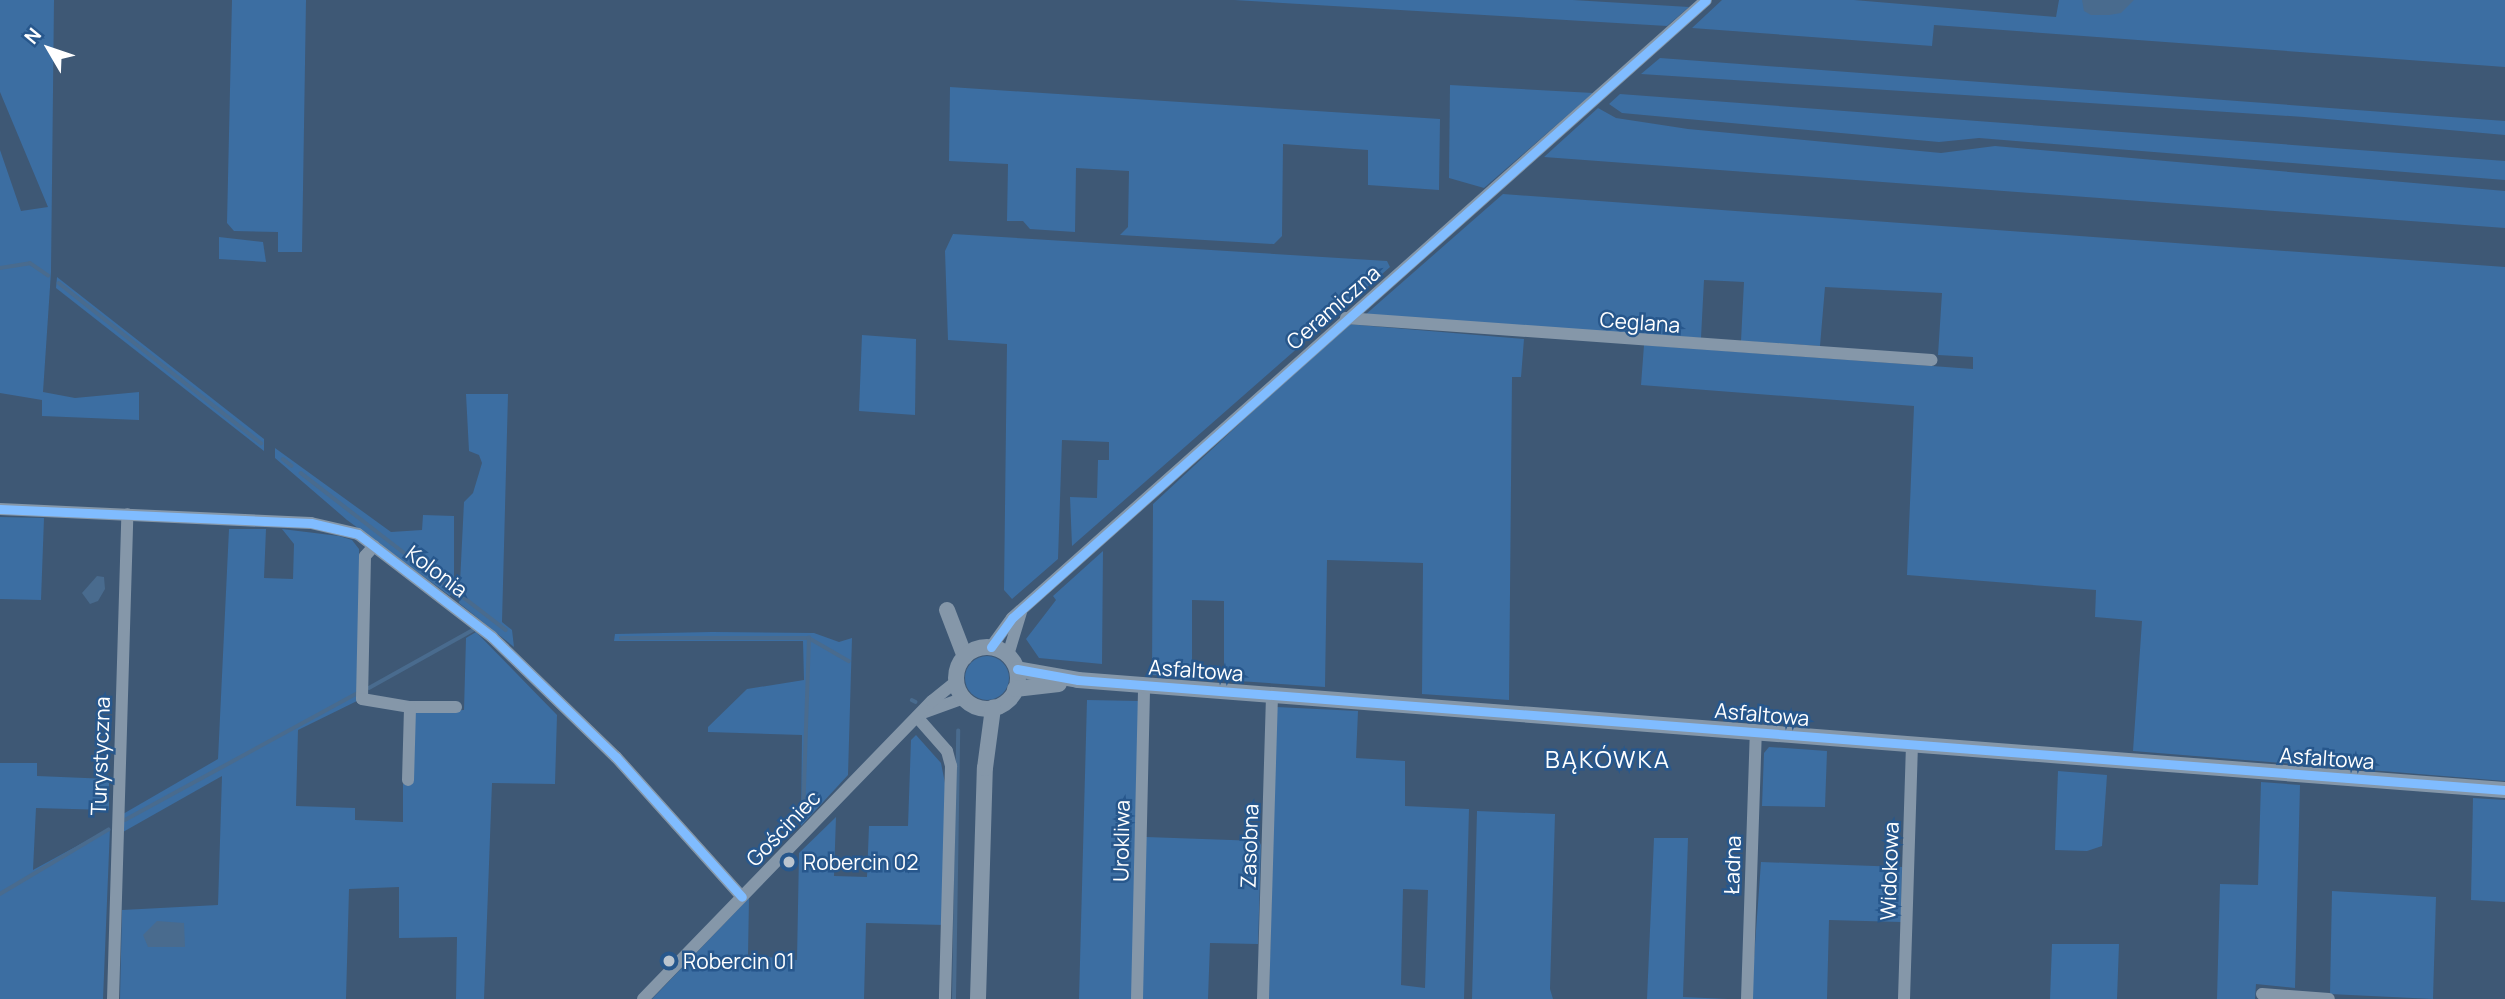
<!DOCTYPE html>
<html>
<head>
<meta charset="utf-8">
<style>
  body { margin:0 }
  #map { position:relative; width:2505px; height:999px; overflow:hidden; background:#3e5875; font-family:Manrope,sans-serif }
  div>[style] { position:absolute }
  .green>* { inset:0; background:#3c6ea2 }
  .round { border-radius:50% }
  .water>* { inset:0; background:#496b8e }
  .stream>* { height:3.5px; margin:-1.75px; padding:0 1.75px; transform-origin:1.75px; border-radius:1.75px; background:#496b8e }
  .minor>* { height:12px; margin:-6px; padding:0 6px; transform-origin:6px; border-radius:6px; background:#8597a9 }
  .tertiary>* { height:16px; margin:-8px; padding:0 8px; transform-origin:8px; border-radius:8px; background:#8597a9 }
  .tertiary>.ring { margin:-8px; padding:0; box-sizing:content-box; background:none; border:16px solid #8597a9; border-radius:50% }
  .cycleway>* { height:9px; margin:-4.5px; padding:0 4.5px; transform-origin:4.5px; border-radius:4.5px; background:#80bcff }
  .dots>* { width:19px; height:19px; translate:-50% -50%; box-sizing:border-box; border:4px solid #27578c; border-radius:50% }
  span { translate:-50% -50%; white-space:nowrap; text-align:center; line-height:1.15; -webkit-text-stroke:5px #27578c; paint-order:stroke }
  .street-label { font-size:21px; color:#fff }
  .poi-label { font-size:21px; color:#fff }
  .left { translate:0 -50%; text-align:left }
  .quarter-label { font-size:24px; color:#fff; letter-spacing:2px }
  .north { position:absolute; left:14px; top:14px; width:70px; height:70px; -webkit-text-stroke:5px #27578c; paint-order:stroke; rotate:309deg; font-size:19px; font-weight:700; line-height:28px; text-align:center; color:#fff }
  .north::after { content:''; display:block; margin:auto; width:24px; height:32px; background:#fff; clip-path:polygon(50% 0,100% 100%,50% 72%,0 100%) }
</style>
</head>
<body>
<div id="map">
  <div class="green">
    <i style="clip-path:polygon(0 0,54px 0,51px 272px,43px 392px,75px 398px,139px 392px,139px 420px,42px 416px,42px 400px,0 393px,0 150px,21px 211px,48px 207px,0 92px)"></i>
    <i style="clip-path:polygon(232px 0,306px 0,302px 252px,278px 252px,278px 232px,234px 231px,227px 223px)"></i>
    <i style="clip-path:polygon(1234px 0,1573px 0,1689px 7px,1667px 26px)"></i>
    <i style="clip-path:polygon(1722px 0,1854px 0,2056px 17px,2059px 0,2505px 0,2505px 67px,1934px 25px,1932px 46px,1692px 28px)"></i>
    <i style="clip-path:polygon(1660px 58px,2505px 121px,2505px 135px,2304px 117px,1641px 74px)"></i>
    <i style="clip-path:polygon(1450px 85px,1593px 93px,1484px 188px,1449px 178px)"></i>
    <i style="clip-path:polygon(950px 87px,1440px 119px,1439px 190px,1368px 185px,1368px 150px,1283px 144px,1282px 236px,1274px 244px,1120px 235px,1128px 227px,1129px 171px,1076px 168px,1075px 232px,1030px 229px,1023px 221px,1007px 221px,1008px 164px,949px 161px)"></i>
    <i style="clip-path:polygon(1620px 94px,2505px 161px,2505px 180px,1979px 138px,1939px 142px,1622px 113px,1609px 104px)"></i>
    <i style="clip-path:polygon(1598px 108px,1616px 118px,1688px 129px,1941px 153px,1995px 146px,2505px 191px,2505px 228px,1544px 157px)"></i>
    <i style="clip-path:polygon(1503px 194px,2505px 267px,2505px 781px,2133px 751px,2142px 621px,2095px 617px,2096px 590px,1907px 575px,1914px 406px,1641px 385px,1644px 345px,1973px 369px,1973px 357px,1938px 355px,1942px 293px,1825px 287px,1820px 346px,1741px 341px,1744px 282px,1704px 280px,1701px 338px,1365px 315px)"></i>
    <i style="clip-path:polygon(953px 234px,1387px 261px,1390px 267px,1072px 546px,1070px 497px,1097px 498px,1098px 460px,1109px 460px,1109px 442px,1062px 440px,1058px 559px,1012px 599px,1004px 590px,1007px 344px,948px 340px,945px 251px)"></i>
    <i style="clip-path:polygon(219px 237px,263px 242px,266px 262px,219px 259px)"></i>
    <i style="clip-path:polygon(57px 277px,264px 439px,264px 451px,56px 288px)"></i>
    <i style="clip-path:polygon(1347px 324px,1524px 339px,1521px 377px,1512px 377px,1509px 700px,1422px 694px,1423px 563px,1327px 560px,1325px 687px,1224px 680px,1224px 601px,1192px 600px,1192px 678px,1152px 675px,1153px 504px)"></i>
    <i style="clip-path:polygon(862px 335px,916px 339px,915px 415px,859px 411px)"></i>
    <i style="clip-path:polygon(466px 394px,508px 394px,502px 622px,512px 630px,514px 647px,459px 603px,464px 502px,473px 493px,482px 463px,479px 455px,469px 451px)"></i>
    <i style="clip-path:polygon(275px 448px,391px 532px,422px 530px,423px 515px,454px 516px,454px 583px,450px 596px,347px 520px,275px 458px)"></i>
    <i style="clip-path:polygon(0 517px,44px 518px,41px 600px,0 599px)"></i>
    <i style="clip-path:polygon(229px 529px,266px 529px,264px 578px,293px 579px,294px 544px,282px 529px,339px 536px,352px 540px,359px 549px,359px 700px,298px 730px,296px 806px,355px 808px,355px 820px,403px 822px,403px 784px,411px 784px,414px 712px,464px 710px,466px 638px,476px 632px,557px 715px,555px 784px,492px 783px,484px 999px,456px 999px,457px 937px,399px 938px,399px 887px,349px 889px,346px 999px,120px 999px,122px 910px,218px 905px,222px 776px,123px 832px,123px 814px,218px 759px)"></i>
    <i style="clip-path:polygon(1103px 551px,1102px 664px,1039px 658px,1026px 639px,1056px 600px,1053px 596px)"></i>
    <i style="clip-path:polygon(712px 632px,814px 633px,839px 642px,852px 638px,848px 775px,801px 826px,802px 735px,708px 732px,708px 727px,747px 689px,804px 680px,803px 641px,614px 641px,615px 634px)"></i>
    <i class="round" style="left:965px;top:656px;width:44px;height:44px"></i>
    <i style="clip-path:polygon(1087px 700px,1140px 701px,1133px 999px,1079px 999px)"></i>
    <i style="clip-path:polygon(evenodd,1276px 707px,1358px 711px,1356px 758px,1405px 761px,1405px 806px,1469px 809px,1464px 999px,1269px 999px,1276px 707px,1403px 889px,1428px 890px,1425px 988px,1401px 985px,1403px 889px)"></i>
    <i style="clip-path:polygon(916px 735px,941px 763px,945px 783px,944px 925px,866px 923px,864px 999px,652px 999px,749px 898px,748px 955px,797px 960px,799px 853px,836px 817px,834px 876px,867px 877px,869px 826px,908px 826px,911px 740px)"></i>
    <i style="clip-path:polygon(1769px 747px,1827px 751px,1825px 807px,1762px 806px,1764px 753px)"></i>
    <i style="clip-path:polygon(0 763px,37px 763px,37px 776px,109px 779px,109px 810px,36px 808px,33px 870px,110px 828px,103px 999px,0 999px)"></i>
    <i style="clip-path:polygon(2058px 771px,2107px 775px,2102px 846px,2087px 851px,2055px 850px)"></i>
    <i style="clip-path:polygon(2261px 782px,2300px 785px,2295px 988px,2256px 984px,2255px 999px,2217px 999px,2220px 884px,2258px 885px)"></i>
    <i style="clip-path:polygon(2473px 798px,2505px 800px,2505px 902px,2471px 900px)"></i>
    <i style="clip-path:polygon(1477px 811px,1555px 814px,1550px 989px,1553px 999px,1472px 999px)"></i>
    <i style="clip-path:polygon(1146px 837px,1259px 841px,1261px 845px,1258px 944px,1210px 943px,1208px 999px,1142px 999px)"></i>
    <i style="clip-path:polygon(1654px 838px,1688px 838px,1683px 997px,1728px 999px,1647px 999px)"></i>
    <i style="clip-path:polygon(1761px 862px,1902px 867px,1901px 922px,1829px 920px,1827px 999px,1751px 999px)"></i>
    <i style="clip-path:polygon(2332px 891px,2436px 897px,2433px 999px,2330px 994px)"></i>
    <i style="clip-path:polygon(2052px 944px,2119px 944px,2117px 999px,2050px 999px)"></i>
  </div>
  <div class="water">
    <i style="clip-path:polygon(2082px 0,2134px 0,2121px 13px,2109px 15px,2091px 15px,2084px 11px)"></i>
    <i style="clip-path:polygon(97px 576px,104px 577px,105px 589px,98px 601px,90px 604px,82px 593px)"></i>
    <i style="clip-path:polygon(157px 921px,184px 923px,185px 947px,148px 947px,143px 935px)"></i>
  </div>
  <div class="stream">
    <i style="left:0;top:268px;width:30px;rotate:-9deg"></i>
    <i style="left:30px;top:263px;width:22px;rotate:34deg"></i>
    <i style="left:59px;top:283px;width:258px;rotate:38.4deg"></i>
    <i style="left:283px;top:459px;width:11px;rotate:38deg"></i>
    <i style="left:301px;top:473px;width:188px;rotate:37.7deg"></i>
    <i style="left:463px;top:597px;width:54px;rotate:37.5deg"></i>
    <i style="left:621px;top:638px;width:188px"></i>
    <i style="left:809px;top:638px;width:46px;rotate:29.9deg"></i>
    <i style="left:369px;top:688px;width:119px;rotate:-29.1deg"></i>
    <i style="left:912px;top:700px;width:4px;rotate:27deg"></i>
    <i style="left:803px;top:818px;width:180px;rotate:-88.1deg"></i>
    <i style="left:125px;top:820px;width:263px;rotate:-28.6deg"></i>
    <i style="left:0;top:894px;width:126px;rotate:-30.7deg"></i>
    <i style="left:954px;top:999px;width:268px;rotate:-89.1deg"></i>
  </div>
  <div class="minor">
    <i style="left:1346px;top:318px;width:587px;rotate:4.11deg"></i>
    <i style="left:0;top:509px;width:311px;rotate:2.6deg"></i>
    <i style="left:311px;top:523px;width:48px;rotate:13.2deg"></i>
    <i style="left:358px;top:534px;width:169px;rotate:37.5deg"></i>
    <i style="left:492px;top:637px;width:173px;rotate:44.1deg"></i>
    <i style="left:616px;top:757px;width:188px;rotate:48deg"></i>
    <i style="left:374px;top:546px;width:13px;rotate:132deg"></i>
    <i style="left:365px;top:556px;width:143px;rotate:91.2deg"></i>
    <i style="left:362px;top:699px;width:49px;rotate:9.5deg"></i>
    <i style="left:410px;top:707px;width:46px"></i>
    <i style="left:991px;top:647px;width:36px;rotate:-54deg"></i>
    <i style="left:1012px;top:618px;width:929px;rotate:-41.68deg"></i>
    <i style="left:1008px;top:655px;width:45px;rotate:-73.2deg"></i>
    <i style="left:925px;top:712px;width:41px;rotate:-19.7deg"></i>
    <i style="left:917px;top:717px;width:45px;rotate:48.6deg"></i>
    <i style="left:947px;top:751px;width:16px;rotate:75deg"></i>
    <i style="left:951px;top:766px;width:233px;rotate:91.5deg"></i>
    <i style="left:408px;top:780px;width:73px;rotate:-88.4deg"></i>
    <i style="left:2262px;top:994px;width:67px;rotate:4.3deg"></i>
    <i style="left:113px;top:999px;width:485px;rotate:-88.3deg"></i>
    <i style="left:643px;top:999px;width:415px;rotate:-45.9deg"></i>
    <i style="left:932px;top:701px;width:32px;rotate:-39deg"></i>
    <i style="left:1137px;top:999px;width:315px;rotate:-88.7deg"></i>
    <i style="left:1263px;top:999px;width:306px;rotate:-88.3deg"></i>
    <i style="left:1747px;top:999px;width:267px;rotate:-88.1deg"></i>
    <i style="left:1904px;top:999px;width:255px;rotate:-88.2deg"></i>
  </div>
  <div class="tertiary">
    <i style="left:947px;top:610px;width:50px;rotate:69deg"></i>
    <i class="ring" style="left:956px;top:647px;width:46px;height:46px"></i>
    <i style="left:1017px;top:669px;width:62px;rotate:10.2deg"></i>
    <i style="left:1078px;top:680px;width:1431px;rotate:4.41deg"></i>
    <i style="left:1015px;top:689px;width:44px;rotate:-6.5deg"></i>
    <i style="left:978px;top:999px;width:231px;rotate:-88.3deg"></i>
    <i style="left:985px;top:768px;width:61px;rotate:-82.4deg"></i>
  </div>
  <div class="cycleway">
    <i style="left:0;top:509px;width:311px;rotate:2.6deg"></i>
    <i style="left:311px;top:523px;width:48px;rotate:13.2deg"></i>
    <i style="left:358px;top:534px;width:169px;rotate:37.5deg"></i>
    <i style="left:492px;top:637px;width:173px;rotate:44.1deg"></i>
    <i style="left:616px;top:757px;width:188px;rotate:48deg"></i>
    <i style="left:991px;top:647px;width:36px;rotate:-54deg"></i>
    <i style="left:1012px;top:618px;width:929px;rotate:-41.68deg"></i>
    <i style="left:1017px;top:669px;width:62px;rotate:10.2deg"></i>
    <i style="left:1078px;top:680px;width:1431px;rotate:4.41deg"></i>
  </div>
  <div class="dots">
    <i style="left:789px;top:862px;background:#bbc5cf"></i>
    <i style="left:669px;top:961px;background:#bbc5cf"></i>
  </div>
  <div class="street-label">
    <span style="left:1333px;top:307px;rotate:-41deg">Ceramiczna</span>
    <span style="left:1640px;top:322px;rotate:4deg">Ceglana</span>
    <span style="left:437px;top:571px;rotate:37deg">Kolonia</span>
    <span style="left:1196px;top:670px;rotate:4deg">Asfaltowa</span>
    <span style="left:1762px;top:714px;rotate:5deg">Asfaltowa</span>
    <span style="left:100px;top:756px;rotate:-88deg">Turystyczna</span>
    <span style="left:2327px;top:758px;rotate:4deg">Asfaltowa</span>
    <span style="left:783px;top:828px;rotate:-46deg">Gościniec</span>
    <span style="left:1121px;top:841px;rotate:-89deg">Urokliwa</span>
    <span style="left:1249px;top:846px;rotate:-88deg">Zasobna</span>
    <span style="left:1732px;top:865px;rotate:-88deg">Ładna</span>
    <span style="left:1889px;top:871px;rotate:-88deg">Widokowa</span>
  </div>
  <div class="poi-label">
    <span class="left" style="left:803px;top:862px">Robercin 02</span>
    <span class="left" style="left:683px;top:961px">Robercin 01</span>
  </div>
  <div class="quarter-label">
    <span style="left:1608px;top:759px">BĄKÓWKA</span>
  </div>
  <div class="north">N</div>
</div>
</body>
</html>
